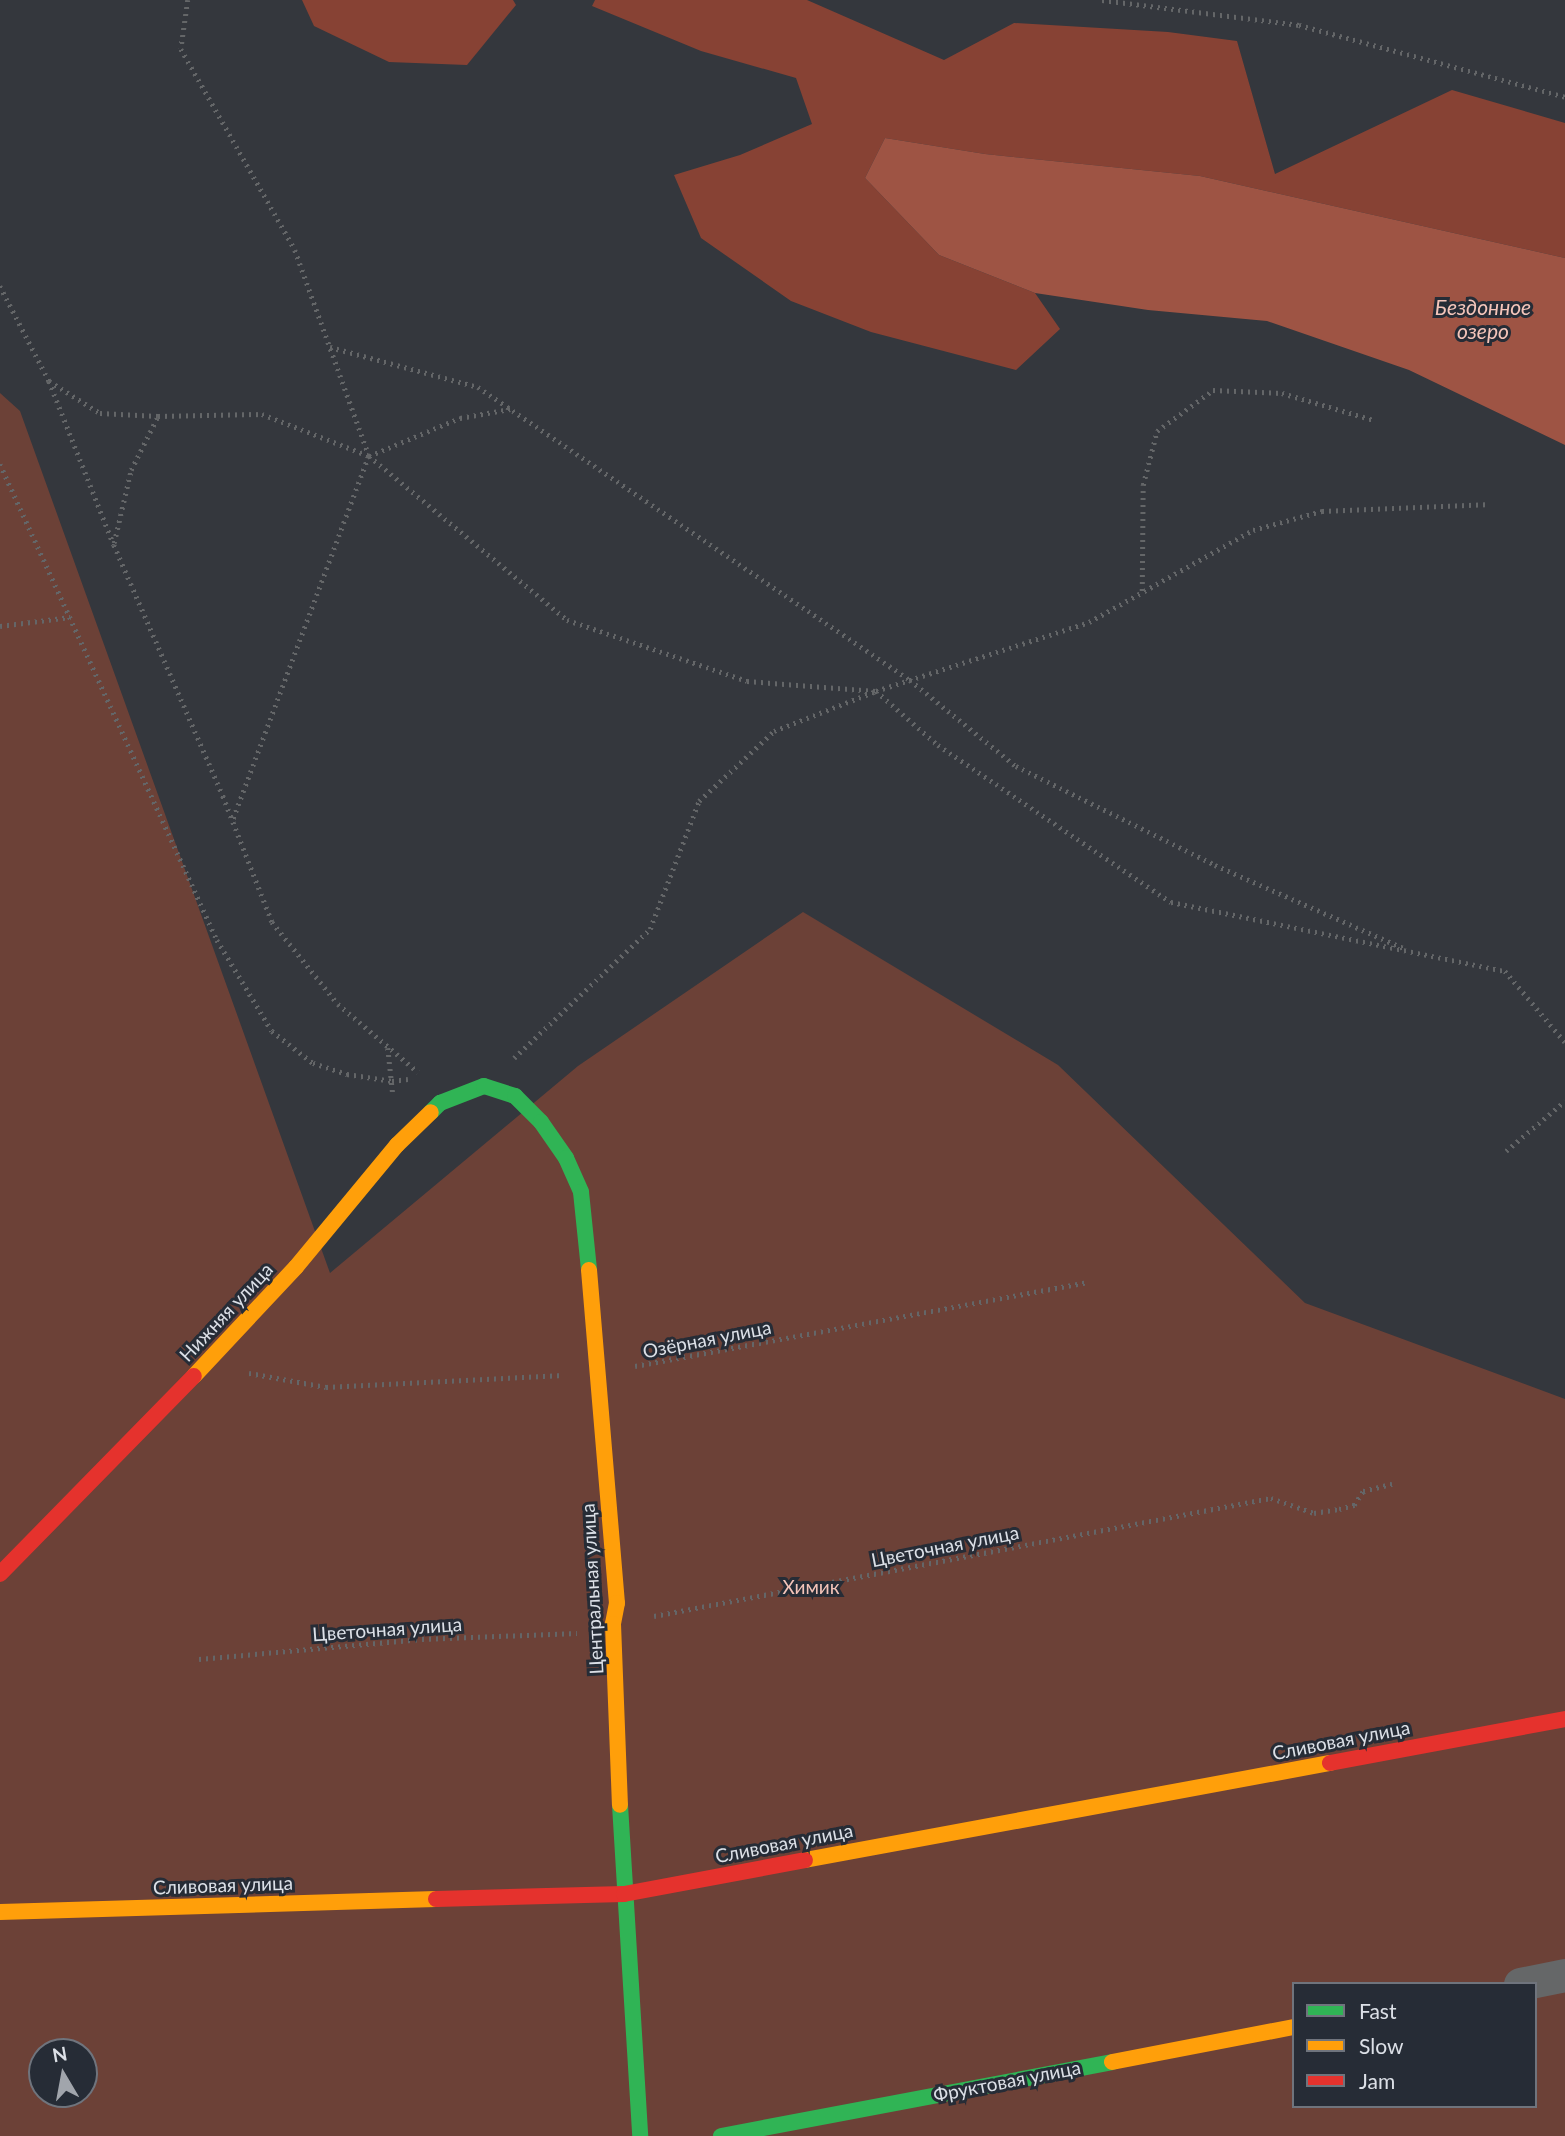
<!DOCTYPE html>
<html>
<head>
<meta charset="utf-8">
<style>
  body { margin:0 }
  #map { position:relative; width:1565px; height:2136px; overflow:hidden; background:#34373d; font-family:Lato,sans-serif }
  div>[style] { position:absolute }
  .green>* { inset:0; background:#6c4137 }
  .forest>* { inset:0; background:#874234 }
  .water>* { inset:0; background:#9e5444 }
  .path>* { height:4.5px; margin-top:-2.25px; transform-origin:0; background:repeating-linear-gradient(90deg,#646668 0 2px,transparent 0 7px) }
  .street>* { height:33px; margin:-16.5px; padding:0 16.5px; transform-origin:16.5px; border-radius:16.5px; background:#656768 }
  .fast>* { height:16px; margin:-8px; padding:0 8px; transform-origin:8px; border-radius:8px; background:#30b455 }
  .slow>* { height:16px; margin:-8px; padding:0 8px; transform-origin:8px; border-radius:8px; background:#ff9f0a }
  .jam>* { height:16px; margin:-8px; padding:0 8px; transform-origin:8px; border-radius:8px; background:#e5322d }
  span { translate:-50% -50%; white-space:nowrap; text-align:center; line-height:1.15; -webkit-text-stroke:6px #262c36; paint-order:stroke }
  .street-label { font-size:19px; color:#dce0e7 }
  .park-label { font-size:19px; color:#f4c4b9 }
  .water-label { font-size:21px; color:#f4c5ba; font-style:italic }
  .legend { position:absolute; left:1292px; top:1982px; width:245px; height:126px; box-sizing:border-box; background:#262c36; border:2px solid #6f747d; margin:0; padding:9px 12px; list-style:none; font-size:21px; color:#dce0e7 }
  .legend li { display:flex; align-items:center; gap:14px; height:35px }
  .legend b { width:35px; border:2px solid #6f747d }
  .north { position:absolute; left:28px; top:2038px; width:70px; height:70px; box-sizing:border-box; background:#262c36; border:2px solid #6f747d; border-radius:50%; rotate:350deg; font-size:19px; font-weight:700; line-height:28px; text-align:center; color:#dce0e7 }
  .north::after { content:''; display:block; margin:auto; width:24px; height:32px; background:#a1a5ac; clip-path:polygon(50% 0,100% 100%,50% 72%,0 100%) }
</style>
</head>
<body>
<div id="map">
  <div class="green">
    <i style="clip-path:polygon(evenodd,0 393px,20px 411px,330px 1273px,578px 1066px,803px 912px,1058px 1065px,1305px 1303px,1565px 1399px,1565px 2136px,0 2136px,0 393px,1294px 1984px,1535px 1984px,1535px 2106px,1294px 2106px,1294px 1984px,0 393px,42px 2052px,84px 2052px,84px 2094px,42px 2094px,42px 2052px)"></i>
  </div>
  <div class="forest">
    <i style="clip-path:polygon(302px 0,513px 0,516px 5px,467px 65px,389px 62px,314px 26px)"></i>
    <i style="clip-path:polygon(595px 0,807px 0,944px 60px,1014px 23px,1168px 32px,1237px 41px,1275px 174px,1452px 90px,1565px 123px,1565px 258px,1200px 176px,985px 154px,885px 138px,865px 178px,939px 255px,1035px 293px,1060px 329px,1016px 370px,871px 332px,791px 301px,701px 238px,674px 175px,740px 155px,812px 124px,796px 78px,701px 51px,592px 6px)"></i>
  </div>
  <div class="water">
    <i style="clip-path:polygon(885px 138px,985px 154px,1200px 176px,1565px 258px,1565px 445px,1409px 370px,1267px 321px,1148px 310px,1035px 293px,939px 255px,865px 178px)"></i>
  </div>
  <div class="path">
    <i style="left:188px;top:0;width:49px;rotate:98.1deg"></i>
    <i style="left:181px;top:49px;width:231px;rotate:60.4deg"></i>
    <i style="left:295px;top:250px;width:219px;rotate:70.2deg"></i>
    <i style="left:369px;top:456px;width:389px;rotate:110.5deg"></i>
    <i style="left:1102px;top:0;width:199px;rotate:7.2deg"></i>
    <i style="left:1299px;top:25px;width:276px;rotate:15.1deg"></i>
    <i style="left:0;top:286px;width:107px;rotate:62.7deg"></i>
    <i style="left:49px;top:381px;width:176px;rotate:68.4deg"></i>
    <i style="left:114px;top:545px;width:274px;rotate:66.5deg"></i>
    <i style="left:223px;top:796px;width:135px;rotate:68.7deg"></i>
    <i style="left:272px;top:922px;width:105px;rotate:51.2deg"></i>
    <i style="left:338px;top:1004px;width:105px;rotate:40.4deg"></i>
    <i style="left:330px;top:347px;width:153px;rotate:15.1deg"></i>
    <i style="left:478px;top:387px;width:522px;rotate:34.15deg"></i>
    <i style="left:910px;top:680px;width:136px;rotate:39.1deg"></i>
    <i style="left:1016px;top:766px;width:222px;rotate:26.4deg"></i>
    <i style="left:1215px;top:865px;width:206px;rotate:23.8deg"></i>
    <i style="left:49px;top:381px;width:60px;rotate:32.1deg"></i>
    <i style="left:100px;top:413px;width:58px;rotate:3deg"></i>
    <i style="left:158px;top:416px;width:104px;rotate:-1.1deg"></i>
    <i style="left:262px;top:414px;width:115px;rotate:21.4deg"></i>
    <i style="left:369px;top:456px;width:257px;rotate:39.6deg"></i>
    <i style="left:567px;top:620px;width:190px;rotate:18.7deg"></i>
    <i style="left:747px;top:681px;width:129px;rotate:4.4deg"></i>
    <i style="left:876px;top:691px;width:82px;rotate:41.1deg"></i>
    <i style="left:938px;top:745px;width:281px;rotate:34deg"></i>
    <i style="left:1171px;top:902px;width:341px;rotate:11.7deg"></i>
    <i style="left:1505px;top:971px;width:93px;rotate:49.8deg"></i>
    <i style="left:369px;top:456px;width:99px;rotate:-22.7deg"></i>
    <i style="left:460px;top:418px;width:51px;rotate:-10.2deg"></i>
    <i style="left:0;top:464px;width:523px;rotate:65.49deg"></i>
    <i style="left:217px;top:940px;width:106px;rotate:58.9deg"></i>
    <i style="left:272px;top:1031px;width:52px;rotate:38deg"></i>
    <i style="left:313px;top:1063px;width:36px;rotate:18deg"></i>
    <i style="left:347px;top:1074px;width:46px;rotate:8.8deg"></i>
    <i style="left:392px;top:1081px;width:16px;rotate:-7deg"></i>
    <i style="left:114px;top:543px;width:75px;rotate:-76.9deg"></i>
    <i style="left:131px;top:470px;width:60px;rotate:-63.4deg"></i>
    <i style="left:1142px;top:591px;width:106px;rotate:-89.5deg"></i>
    <i style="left:1143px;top:485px;width:56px;rotate:-75.5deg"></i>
    <i style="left:1157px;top:431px;width:69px;rotate:-36.2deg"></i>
    <i style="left:1213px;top:390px;width:69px;rotate:2.5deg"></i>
    <i style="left:1282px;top:393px;width:96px;rotate:16.4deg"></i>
    <i style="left:0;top:626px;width:71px;rotate:-7.3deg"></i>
    <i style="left:388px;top:1048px;width:47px;rotate:83.9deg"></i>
    <i style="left:514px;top:1058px;width:187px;rotate:-43.5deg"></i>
    <i style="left:650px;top:929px;width:137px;rotate:-69.1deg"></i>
    <i style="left:699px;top:801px;width:103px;rotate:-43deg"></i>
    <i style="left:774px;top:731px;width:110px;rotate:-21.4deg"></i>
    <i style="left:876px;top:691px;width:224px;rotate:-17.9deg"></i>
    <i style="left:1089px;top:622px;width:188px;rotate:-29.3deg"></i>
    <i style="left:1253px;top:530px;width:72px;rotate:-15.4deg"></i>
    <i style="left:1322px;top:511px;width:164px;rotate:-2.4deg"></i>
    <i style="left:1506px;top:1151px;width:77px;rotate:-40.3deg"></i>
    <i style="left:635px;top:1366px;width:461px;rotate:-10.5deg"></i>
    <i style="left:249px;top:1373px;width:78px;rotate:10.3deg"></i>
    <i style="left:326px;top:1387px;width:238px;rotate:-2.9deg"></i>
    <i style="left:654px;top:1616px;width:628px;rotate:-10.83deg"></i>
    <i style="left:1271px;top:1498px;width:46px;rotate:19.2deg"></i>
    <i style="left:1314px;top:1513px;width:25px;rotate:-9deg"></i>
    <i style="left:1339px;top:1509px;width:16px;rotate:-15deg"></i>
    <i style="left:1354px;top:1505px;width:17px;rotate:-57deg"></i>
    <i style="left:1363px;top:1491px;width:30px;rotate:-14deg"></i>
    <i style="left:199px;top:1659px;width:224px;rotate:-5.1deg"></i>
    <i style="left:422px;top:1639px;width:155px;rotate:-2.2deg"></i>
  </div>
  <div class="street">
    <i style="left:1520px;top:1984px;width:46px;rotate:-11.3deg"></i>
  </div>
  <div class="fast">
    <i style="left:431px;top:1112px;width:13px;rotate:-45deg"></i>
    <i style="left:440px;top:1103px;width:47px;rotate:-21.1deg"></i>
    <i style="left:484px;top:1086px;width:33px;rotate:18deg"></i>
    <i style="left:515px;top:1096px;width:37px;rotate:45deg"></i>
    <i style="left:541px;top:1122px;width:44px;rotate:55.2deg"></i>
    <i style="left:566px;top:1158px;width:37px;rotate:66deg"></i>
    <i style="left:581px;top:1192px;width:78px;rotate:84.1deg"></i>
    <i style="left:620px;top:1805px;width:332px;rotate:86.5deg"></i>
    <i style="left:721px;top:2136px;width:398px;rotate:-10.7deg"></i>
  </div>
  <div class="slow">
    <i style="left:589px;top:1270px;width:334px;rotate:85.2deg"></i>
    <i style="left:617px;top:1603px;width:21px;rotate:101deg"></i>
    <i style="left:613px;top:1624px;width:181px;rotate:87.8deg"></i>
    <i style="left:194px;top:1376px;width:149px;rotate:-46.9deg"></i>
    <i style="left:296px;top:1267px;width:158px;rotate:-50.4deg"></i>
    <i style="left:397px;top:1145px;width:47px;rotate:-44.1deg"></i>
    <i style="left:805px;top:1860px;width:534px;rotate:-10.47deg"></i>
    <i style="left:0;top:1912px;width:436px;rotate:-1.7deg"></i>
    <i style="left:1112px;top:2062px;width:185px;rotate:-10.9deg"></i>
  </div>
  <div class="jam">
    <i style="left:0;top:1574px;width:277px;rotate:-45.6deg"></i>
    <i style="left:1330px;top:1763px;width:239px;rotate:-10.6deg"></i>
    <i style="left:436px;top:1899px;width:188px;rotate:-1.5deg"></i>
    <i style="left:624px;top:1894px;width:184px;rotate:-10.6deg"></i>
  </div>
  <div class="street-label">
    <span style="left:226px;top:1312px;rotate:-47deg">Нижняя улица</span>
    <span style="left:707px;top:1339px;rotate:-11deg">Озёрная улица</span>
    <span style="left:945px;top:1546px;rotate:-11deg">Цветочная улица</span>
    <span style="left:592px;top:1589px;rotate:-93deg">Центральная улица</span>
    <span style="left:387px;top:1629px;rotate:-4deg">Цветочная улица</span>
    <span style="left:1341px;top:1740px;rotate:-11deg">Сливовая улица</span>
    <span style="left:784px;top:1843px;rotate:-11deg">Сливовая улица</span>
    <span style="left:223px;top:1885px;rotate:-2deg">Сливовая улица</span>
    <span style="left:1007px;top:2081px;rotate:-11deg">Фруктовая улица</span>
  </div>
  <div class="park-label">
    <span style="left:811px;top:1587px">Химик</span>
  </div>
  <div class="water-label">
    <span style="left:1483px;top:319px">Бездонное<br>озеро</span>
  </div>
  <ul class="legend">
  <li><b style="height:9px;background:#30b455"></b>Fast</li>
  <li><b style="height:9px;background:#ff9f0a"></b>Slow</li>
  <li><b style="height:9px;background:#e5322d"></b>Jam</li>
  </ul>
  <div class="north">N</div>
</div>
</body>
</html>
